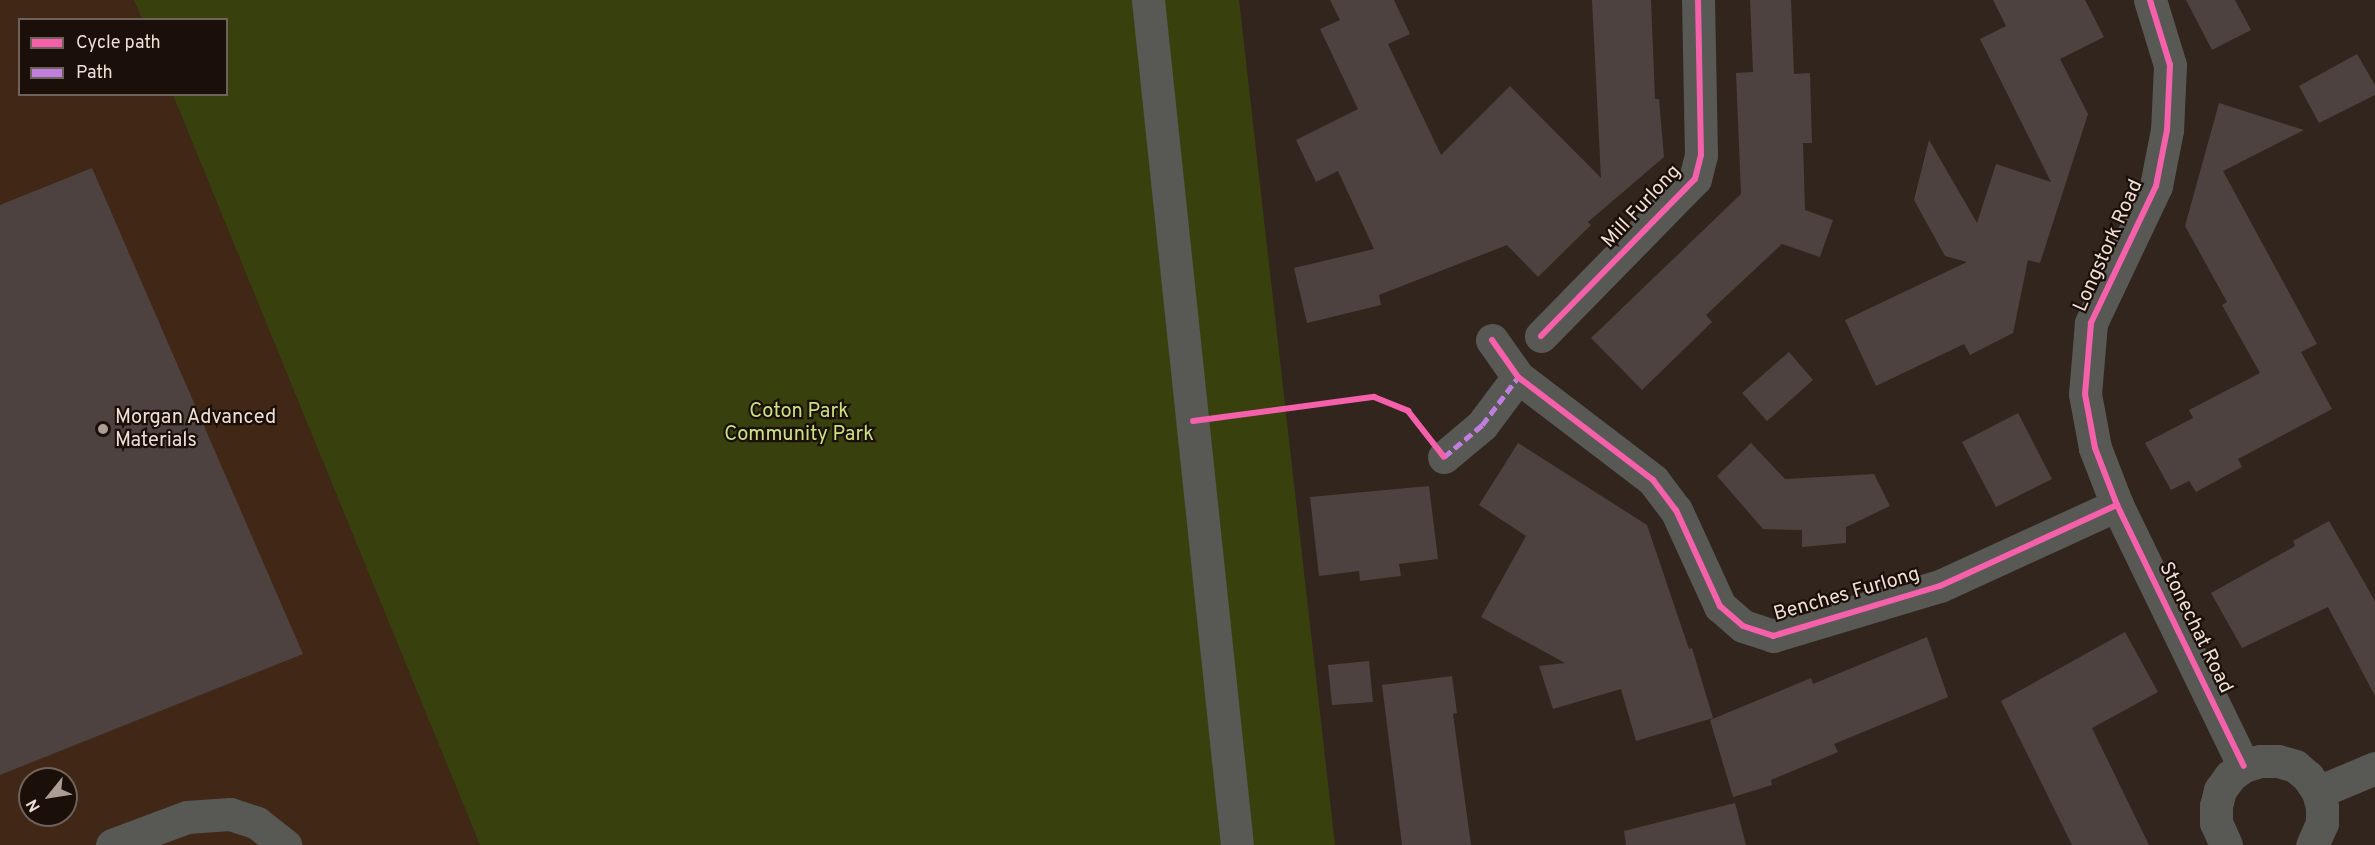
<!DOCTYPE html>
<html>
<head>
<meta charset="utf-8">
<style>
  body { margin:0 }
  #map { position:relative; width:2375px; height:845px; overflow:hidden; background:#32251d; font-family:Overpass,sans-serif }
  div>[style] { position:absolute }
  .built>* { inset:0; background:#412716 }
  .green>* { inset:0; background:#38410d }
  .building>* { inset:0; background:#4e4240 }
  .minor>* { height:33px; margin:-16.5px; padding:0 16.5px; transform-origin:16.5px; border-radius:16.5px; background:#585854 }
  .quiet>* { height:4.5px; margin-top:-2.25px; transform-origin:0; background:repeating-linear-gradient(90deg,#c07fdc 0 9px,transparent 0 13.5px) }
  .cycleway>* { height:6px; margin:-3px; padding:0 3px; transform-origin:3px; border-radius:3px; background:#f560ab }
  .dots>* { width:16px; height:16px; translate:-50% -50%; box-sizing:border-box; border:3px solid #1a0f09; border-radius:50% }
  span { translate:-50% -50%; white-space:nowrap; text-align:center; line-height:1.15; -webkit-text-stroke:4.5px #1a0f09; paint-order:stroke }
  .street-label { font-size:20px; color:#eeded5 }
  .park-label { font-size:20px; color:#c9e180 }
  .poi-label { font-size:20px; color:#eeded5 }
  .left { translate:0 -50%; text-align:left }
  .legend { position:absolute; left:18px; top:18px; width:210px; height:78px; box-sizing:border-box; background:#1a0f09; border:2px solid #6f625b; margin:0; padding:8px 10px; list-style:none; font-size:18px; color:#eeded5 }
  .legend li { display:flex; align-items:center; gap:12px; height:30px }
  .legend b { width:30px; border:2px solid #6f625b }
  .north { position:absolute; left:18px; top:767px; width:60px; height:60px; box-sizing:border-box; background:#1a0f09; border:2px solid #6f625b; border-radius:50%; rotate:240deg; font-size:16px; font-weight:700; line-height:24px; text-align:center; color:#eeded5 }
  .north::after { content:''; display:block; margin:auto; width:21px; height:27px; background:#ac9d95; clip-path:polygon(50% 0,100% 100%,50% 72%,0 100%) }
</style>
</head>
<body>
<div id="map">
  <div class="built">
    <i style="clip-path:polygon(evenodd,0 0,134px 0,142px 19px,20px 20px,20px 94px,173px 95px,480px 845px,0 845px,0 0,30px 779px,66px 779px,66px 815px,30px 815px,30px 779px)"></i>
  </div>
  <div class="green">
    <i style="clip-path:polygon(134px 0,1239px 0,1335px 845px,480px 845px,173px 95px,226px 94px,226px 20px,142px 19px)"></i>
  </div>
  <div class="building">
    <i style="clip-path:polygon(1330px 0,1394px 0,1410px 34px,1388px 44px,1441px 155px,1510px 86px,1601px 178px,1592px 0,1651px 0,1655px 99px,1659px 99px,1664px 157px,1588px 222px,1591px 225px,1538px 277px,1507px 245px,1379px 295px,1381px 305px,1307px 323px,1294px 268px,1374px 249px,1338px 171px,1316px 182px,1296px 140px,1358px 109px,1320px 29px,1340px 20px)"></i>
    <i style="clip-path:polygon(1750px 0,1791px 0,1794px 74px,1810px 73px,1812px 143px,1803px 143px,1805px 210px,1833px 220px,1820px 257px,1782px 244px,1706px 315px,1712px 322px,1642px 390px,1591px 338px,1741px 194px,1736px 73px,1753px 72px)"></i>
    <i style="clip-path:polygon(1993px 0,2085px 0,2104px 37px,2060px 59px,2088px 114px,2040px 263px,2028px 260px,2013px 333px,1970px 355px,1964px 344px,1876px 386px,1845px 320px,1967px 262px,1945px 256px,1914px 200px,1929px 140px,1977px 223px,1996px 164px,2051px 182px,1980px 39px,2006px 26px)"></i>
    <i style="clip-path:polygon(2186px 0,2235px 0,2251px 30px,2212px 50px)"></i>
    <i style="clip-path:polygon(2357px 54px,2375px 85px,2375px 95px,2319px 123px,2299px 86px)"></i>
    <i style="clip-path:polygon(2219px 103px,2304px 130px,2223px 171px,2317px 344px,2301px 352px,2332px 409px,2238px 459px,2242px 467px,2196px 492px,2189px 481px,2171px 490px,2145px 443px,2193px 418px,2189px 410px,2260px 373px,2222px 305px,2227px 302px,2185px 226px)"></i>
    <i style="clip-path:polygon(92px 168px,303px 654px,0 775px,0 205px)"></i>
    <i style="clip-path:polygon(1789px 352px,1813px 380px,1767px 421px,1742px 393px)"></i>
    <i style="clip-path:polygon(2018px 413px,2052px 479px,1996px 507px,1962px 442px)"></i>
    <i style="clip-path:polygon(1518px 443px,1647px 525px,1689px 649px,1692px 648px,1713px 718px,1636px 741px,1621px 689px,1553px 709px,1539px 666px,1565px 663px,1481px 617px,1526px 536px,1479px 505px)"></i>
    <i style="clip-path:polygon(1751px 443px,1785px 479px,1874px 474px,1890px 506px,1846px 527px,1846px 543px,1802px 547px,1802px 530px,1763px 529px,1717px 476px)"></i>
    <i style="clip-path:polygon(1429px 486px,1438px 559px,1399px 564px,1401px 576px,1360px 581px,1359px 571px,1319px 576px,1310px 497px)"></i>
    <i style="clip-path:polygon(2329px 521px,2375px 601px,2375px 696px,2328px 607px,2242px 648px,2211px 593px,2295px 546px,2293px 541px)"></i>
    <i style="clip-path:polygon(2125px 632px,2158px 692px,2092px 728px,2149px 845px,2072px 845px,2001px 701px)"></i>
    <i style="clip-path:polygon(1927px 637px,1948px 697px,1834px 744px,1838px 752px,1771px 780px,1772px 785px,1733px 797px,1710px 720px,1811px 678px,1813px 684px)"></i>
    <i style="clip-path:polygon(1369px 661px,1373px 702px,1332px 705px,1328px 665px)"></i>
    <i style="clip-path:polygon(1452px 676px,1457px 713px,1453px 714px,1471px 845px,1402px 845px,1382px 685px)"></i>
    <i style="clip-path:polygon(1735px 803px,1746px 845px,1626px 845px,1624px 831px)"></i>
  </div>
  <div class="minor">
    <i style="left:1148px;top:0;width:850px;rotate:83.99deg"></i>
    <i style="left:2150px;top:0;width:68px;rotate:72.9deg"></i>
    <i style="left:2170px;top:65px;width:65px;rotate:92.6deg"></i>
    <i style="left:2167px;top:130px;width:57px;rotate:101.1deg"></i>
    <i style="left:2156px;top:186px;width:152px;rotate:115.4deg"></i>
    <i style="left:2091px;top:323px;width:71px;rotate:94.8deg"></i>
    <i style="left:2085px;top:394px;width:55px;rotate:79.5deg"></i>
    <i style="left:2095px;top:448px;width:61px;rotate:68.9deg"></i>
    <i style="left:2117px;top:505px;width:290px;rotate:64.1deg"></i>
    <i style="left:1541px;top:336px;width:220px;rotate:-45.6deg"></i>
    <i style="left:1695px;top:179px;width:25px;rotate:-76deg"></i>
    <i style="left:1701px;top:155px;width:155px;rotate:-91.1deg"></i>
    <i style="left:1492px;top:340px;width:45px;rotate:54.9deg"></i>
    <i style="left:1518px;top:377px;width:170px;rotate:37.3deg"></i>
    <i style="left:1653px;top:480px;width:38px;rotate:53deg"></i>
    <i style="left:1676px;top:510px;width:106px;rotate:65.4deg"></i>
    <i style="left:1720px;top:606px;width:30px;rotate:41deg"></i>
    <i style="left:1743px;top:626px;width:32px;rotate:18deg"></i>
    <i style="left:1773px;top:636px;width:174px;rotate:-16.7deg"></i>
    <i style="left:1940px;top:586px;width:195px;rotate:-24.6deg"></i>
    <i style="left:1444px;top:457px;width:50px;rotate:-40.1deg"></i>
    <i style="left:1482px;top:425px;width:60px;rotate:-53.1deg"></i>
    <i style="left:2318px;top:792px;width:62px;rotate:-22.8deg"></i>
    <i style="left:112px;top:845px;width:80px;rotate:-20.5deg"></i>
    <i style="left:187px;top:817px;width:43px;rotate:-4deg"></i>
    <i style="left:230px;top:814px;width:28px;rotate:18deg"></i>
    <i style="left:257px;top:823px;width:36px;rotate:38deg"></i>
    <i style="left:2226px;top:845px;width:24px;rotate:-114deg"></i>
    <i style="left:2216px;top:823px;width:17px;rotate:-90deg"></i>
    <i style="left:2216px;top:806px;width:16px;rotate:-76deg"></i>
    <i style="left:2220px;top:790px;width:17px;rotate:-54deg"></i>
    <i style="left:2230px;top:776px;width:17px;rotate:-36deg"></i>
    <i style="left:2244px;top:766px;width:17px;rotate:-17deg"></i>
    <i style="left:2260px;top:761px;width:18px"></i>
    <i style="left:2278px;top:761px;width:18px;rotate:16deg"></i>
    <i style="left:2295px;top:766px;width:17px;rotate:40deg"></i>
    <i style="left:2308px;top:777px;width:18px;rotate:56deg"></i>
    <i style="left:2318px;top:792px;width:16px;rotate:75deg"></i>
    <i style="left:2322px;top:807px;width:16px;rotate:90deg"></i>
    <i style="left:2322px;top:823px;width:24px;rotate:114deg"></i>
  </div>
  <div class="quiet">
    <i style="left:1444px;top:457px;width:50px;rotate:-40.1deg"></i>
    <i style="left:1482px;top:425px;width:60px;rotate:-53.1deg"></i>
  </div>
  <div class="cycleway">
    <i style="left:2150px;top:0;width:68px;rotate:72.9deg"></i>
    <i style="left:2170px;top:65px;width:65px;rotate:92.6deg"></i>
    <i style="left:2167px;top:130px;width:57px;rotate:101.1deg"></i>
    <i style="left:2156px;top:186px;width:152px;rotate:115.4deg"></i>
    <i style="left:2091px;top:323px;width:71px;rotate:94.8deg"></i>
    <i style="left:2085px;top:394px;width:55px;rotate:79.5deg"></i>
    <i style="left:2095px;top:448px;width:61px;rotate:68.9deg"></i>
    <i style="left:2117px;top:505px;width:290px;rotate:64.1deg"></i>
    <i style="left:1541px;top:336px;width:220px;rotate:-45.6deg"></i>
    <i style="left:1695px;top:179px;width:25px;rotate:-76deg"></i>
    <i style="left:1701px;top:155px;width:155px;rotate:-91.1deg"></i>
    <i style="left:1492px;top:340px;width:45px;rotate:54.9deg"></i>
    <i style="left:1518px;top:377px;width:170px;rotate:37.3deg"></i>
    <i style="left:1653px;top:480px;width:38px;rotate:53deg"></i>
    <i style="left:1676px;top:510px;width:106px;rotate:65.4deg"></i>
    <i style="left:1720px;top:606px;width:30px;rotate:41deg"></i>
    <i style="left:1743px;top:626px;width:32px;rotate:18deg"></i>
    <i style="left:1773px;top:636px;width:174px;rotate:-16.7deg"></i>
    <i style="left:1940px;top:586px;width:195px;rotate:-24.6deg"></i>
    <i style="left:1193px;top:421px;width:183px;rotate:-7.6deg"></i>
    <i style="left:1374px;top:397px;width:37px;rotate:22deg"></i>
    <i style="left:1408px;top:411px;width:58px;rotate:52deg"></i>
  </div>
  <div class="dots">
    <i style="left:103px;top:429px;background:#ac9d95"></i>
  </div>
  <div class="street-label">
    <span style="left:1642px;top:207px;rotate:-47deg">Mill Furlong</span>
    <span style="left:2109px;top:246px;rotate:-66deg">Longstork Road</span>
    <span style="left:1847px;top:595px;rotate:-16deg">Benches Furlong</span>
    <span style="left:2195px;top:628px;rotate:64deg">Stonechat Road</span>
  </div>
  <div class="park-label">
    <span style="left:799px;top:424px">Coton Park<br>Community Park</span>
  </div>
  <div class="poi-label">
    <span class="left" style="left:115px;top:430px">Morgan Advanced<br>Materials</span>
  </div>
  <ul class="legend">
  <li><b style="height:8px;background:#f560ab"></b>Cycle path</li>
  <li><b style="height:8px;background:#c07fdc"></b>Path</li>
  </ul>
  <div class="north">N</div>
</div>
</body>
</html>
